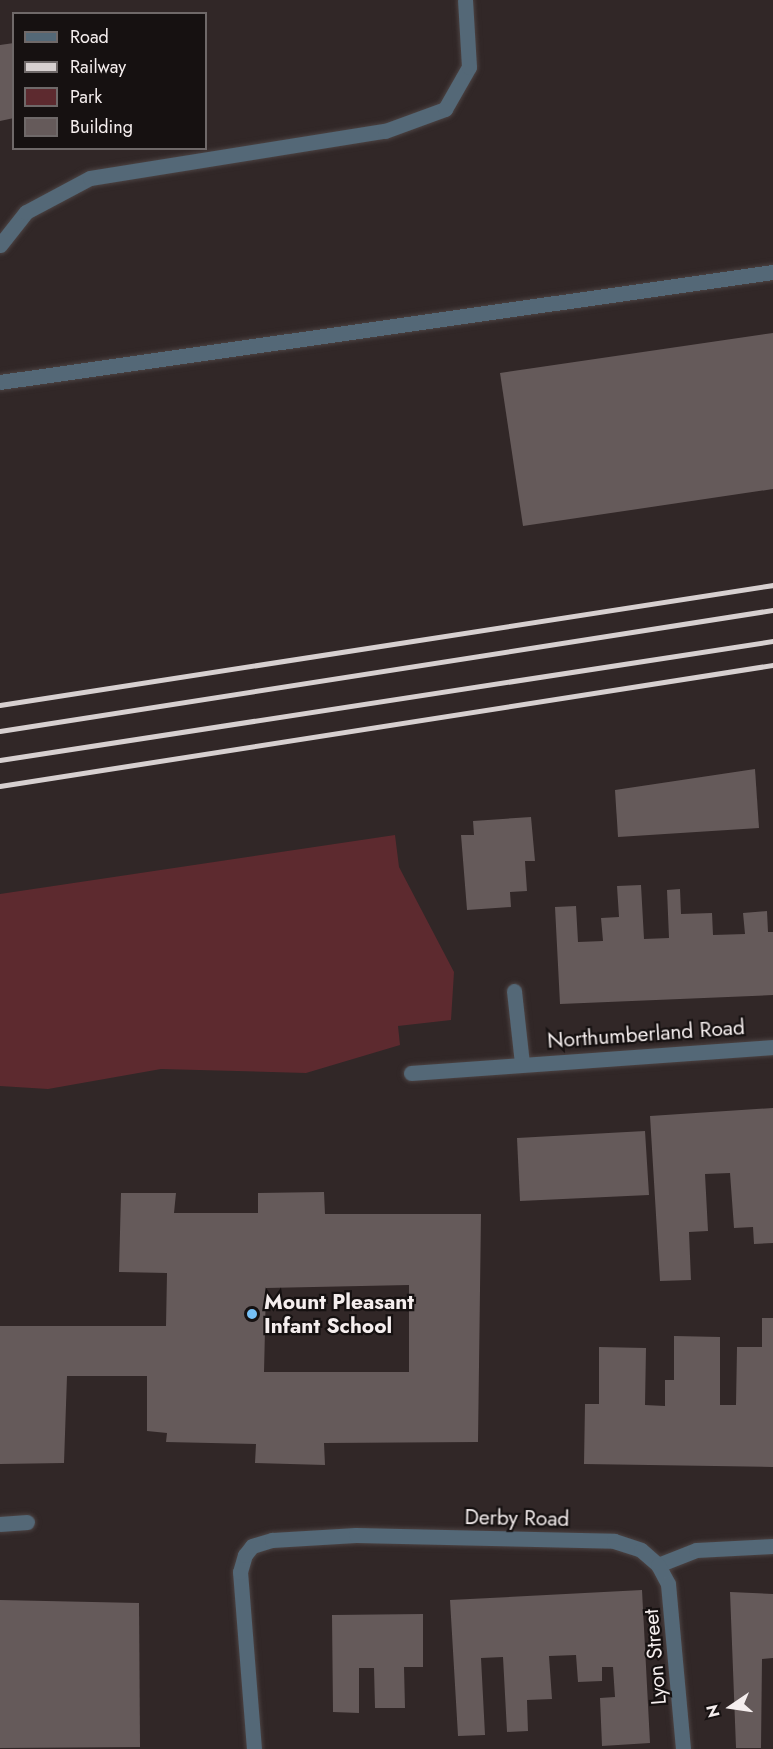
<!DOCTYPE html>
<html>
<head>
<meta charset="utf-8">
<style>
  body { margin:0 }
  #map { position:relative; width:773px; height:1749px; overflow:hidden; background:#312727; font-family:Jost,sans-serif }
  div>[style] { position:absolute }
  .green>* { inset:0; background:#5d2a2f }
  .building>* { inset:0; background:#655a5a }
  .roads { filter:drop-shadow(0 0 2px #4c4343) drop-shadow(0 0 2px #4c4343) }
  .minor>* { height:15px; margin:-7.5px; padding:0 7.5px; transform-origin:7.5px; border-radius:7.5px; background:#546877 }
  .rail>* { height:4.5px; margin:-2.25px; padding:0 2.25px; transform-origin:2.25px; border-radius:2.25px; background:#d7d0d0 }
  .dots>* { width:16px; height:16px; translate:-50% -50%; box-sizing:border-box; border:3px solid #161111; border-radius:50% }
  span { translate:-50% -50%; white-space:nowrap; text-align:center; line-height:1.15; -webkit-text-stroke:4.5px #161111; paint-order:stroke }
  .street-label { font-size:21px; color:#f5eeee }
  .poi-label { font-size:21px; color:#f5eeee; font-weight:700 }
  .left { translate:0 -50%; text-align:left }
  .legend { position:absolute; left:12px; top:12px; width:195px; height:138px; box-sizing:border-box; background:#161111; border:2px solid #6f6969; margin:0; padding:8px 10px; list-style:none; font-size:18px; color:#f5eeee }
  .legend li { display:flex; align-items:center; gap:12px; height:30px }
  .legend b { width:30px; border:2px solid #6f6969 }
  .north { position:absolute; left:701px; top:1677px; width:60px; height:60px; -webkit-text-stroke:4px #161111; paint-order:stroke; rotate:257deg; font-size:16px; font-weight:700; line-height:24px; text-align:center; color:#f5eeee }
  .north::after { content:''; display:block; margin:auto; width:21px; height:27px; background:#f5eeee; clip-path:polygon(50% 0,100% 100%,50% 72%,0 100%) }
</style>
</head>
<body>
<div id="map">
  <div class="green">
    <i style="clip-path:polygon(395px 835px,399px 867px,454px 972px,451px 1020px,398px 1026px,400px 1045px,306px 1073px,161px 1069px,48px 1089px,0 1086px,0 894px)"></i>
  </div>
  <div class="building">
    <i style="clip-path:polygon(14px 43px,14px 118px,0 121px,0 45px)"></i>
    <i style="clip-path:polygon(773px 333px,773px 489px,523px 526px,500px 373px)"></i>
    <i style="clip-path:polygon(755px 769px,759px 828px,618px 837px,615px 790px)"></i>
    <i style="clip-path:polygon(531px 817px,535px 861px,525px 861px,527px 891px,510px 892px,511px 907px,467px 910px,461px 835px,474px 835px,473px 821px)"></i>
    <i style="clip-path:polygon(641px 885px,644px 939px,669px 938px,667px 890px,680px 889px,681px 914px,712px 913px,713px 935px,745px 934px,743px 913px,767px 911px,768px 932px,773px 932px,773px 995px,560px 1004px,555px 907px,576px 906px,578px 942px,603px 941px,601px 918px,619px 917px,617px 886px)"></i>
    <i style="clip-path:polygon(773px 1108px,773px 1243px,754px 1244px,753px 1227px,734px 1228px,730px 1173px,705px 1174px,708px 1231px,689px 1232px,691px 1280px,660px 1281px,650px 1116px)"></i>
    <i style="clip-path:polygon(645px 1131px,649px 1195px,520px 1201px,517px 1138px)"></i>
    <i style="clip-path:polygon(evenodd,324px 1192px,325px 1214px,481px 1214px,478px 1442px,324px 1443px,325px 1465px,255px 1463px,256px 1444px,166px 1442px,167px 1433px,147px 1431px,147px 1376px,67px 1376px,64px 1463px,0 1464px,0 1326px,166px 1326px,167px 1273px,119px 1272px,121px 1193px,176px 1193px,174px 1213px,258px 1213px,258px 1193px,324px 1192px,409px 1285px,409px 1372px,264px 1372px,266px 1288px,409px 1285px)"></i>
    <i style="clip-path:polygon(762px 1318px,773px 1318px,773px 1467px,584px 1464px,585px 1404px,599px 1404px,599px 1347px,646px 1348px,645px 1405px,665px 1406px,665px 1380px,674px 1380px,674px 1336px,720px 1337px,720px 1405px,736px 1405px,737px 1347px,762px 1347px)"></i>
    <i style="clip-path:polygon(642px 1590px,650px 1743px,602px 1746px,600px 1698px,615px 1697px,613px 1667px,602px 1667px,602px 1681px,578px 1682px,576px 1655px,549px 1656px,552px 1699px,527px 1700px,528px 1731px,507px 1732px,503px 1657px,481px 1658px,485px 1735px,458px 1736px,450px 1600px)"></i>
    <i style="clip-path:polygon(730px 1592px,773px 1594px,773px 1658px,762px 1659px,761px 1748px,736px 1748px)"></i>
    <i style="clip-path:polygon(0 1600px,139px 1603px,140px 1747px,0 1748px)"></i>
    <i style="clip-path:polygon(423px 1614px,423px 1667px,404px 1667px,405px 1708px,375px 1708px,374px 1668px,359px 1668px,359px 1713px,333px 1712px,332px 1615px)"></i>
  </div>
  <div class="roads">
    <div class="minor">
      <i style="left:0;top:245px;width:42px;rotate:-51.8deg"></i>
      <i style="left:26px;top:212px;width:72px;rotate:-28deg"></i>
      <i style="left:90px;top:178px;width:299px;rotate:-9.1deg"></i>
      <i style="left:385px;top:131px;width:64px;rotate:-20.1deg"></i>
      <i style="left:445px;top:109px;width:48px;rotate:-60.3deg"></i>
      <i style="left:469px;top:67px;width:67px;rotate:-93.4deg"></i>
      <i style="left:0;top:382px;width:781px;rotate:-8.1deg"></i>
      <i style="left:514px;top:991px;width:72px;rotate:83.7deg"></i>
      <i style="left:411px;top:1073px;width:363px;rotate:-4.1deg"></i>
      <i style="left:0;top:1524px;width:27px;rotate:-4deg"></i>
      <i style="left:658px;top:1565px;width:41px;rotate:-21.5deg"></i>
      <i style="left:696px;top:1550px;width:77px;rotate:-3deg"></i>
      <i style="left:254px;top:1749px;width:178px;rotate:-94.5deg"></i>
      <i style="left:240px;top:1572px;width:18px;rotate:-74deg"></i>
      <i style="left:245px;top:1555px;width:11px;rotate:-52deg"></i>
      <i style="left:252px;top:1546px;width:21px;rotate:-17deg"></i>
      <i style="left:272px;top:1540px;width:84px;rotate:-3.4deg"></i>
      <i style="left:356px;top:1535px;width:258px;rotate:1.3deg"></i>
      <i style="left:614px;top:1541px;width:28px;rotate:18deg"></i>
      <i style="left:641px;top:1550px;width:23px;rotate:41deg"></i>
      <i style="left:658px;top:1565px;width:21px;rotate:62deg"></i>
      <i style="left:668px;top:1584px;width:166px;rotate:84.8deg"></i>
    </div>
  </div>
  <div class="rail">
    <i style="left:0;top:705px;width:782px;rotate:-8.82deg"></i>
    <i style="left:0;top:731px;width:782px;rotate:-8.9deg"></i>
    <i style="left:0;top:760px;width:782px;rotate:-8.75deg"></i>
    <i style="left:0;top:786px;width:782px;rotate:-8.9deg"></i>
  </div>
  <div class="dots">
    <i style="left:252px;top:1314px;background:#75c0f6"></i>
  </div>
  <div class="street-label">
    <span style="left:646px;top:1034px;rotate:-4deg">Northumberland Road</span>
    <span style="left:517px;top:1518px;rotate:1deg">Derby Road</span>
    <span style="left:655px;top:1657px;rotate:-95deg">Lyon Street</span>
  </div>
  <div class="poi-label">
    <span class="left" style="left:264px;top:1314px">Mount Pleasant<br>Infant School</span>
  </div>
  <ul class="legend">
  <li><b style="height:8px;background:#546877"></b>Road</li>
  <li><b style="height:8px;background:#d7d0d0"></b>Railway</li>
  <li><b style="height:16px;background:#5d2a2f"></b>Park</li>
  <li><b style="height:16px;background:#655a5a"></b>Building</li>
  </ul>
  <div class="north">N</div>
</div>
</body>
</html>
